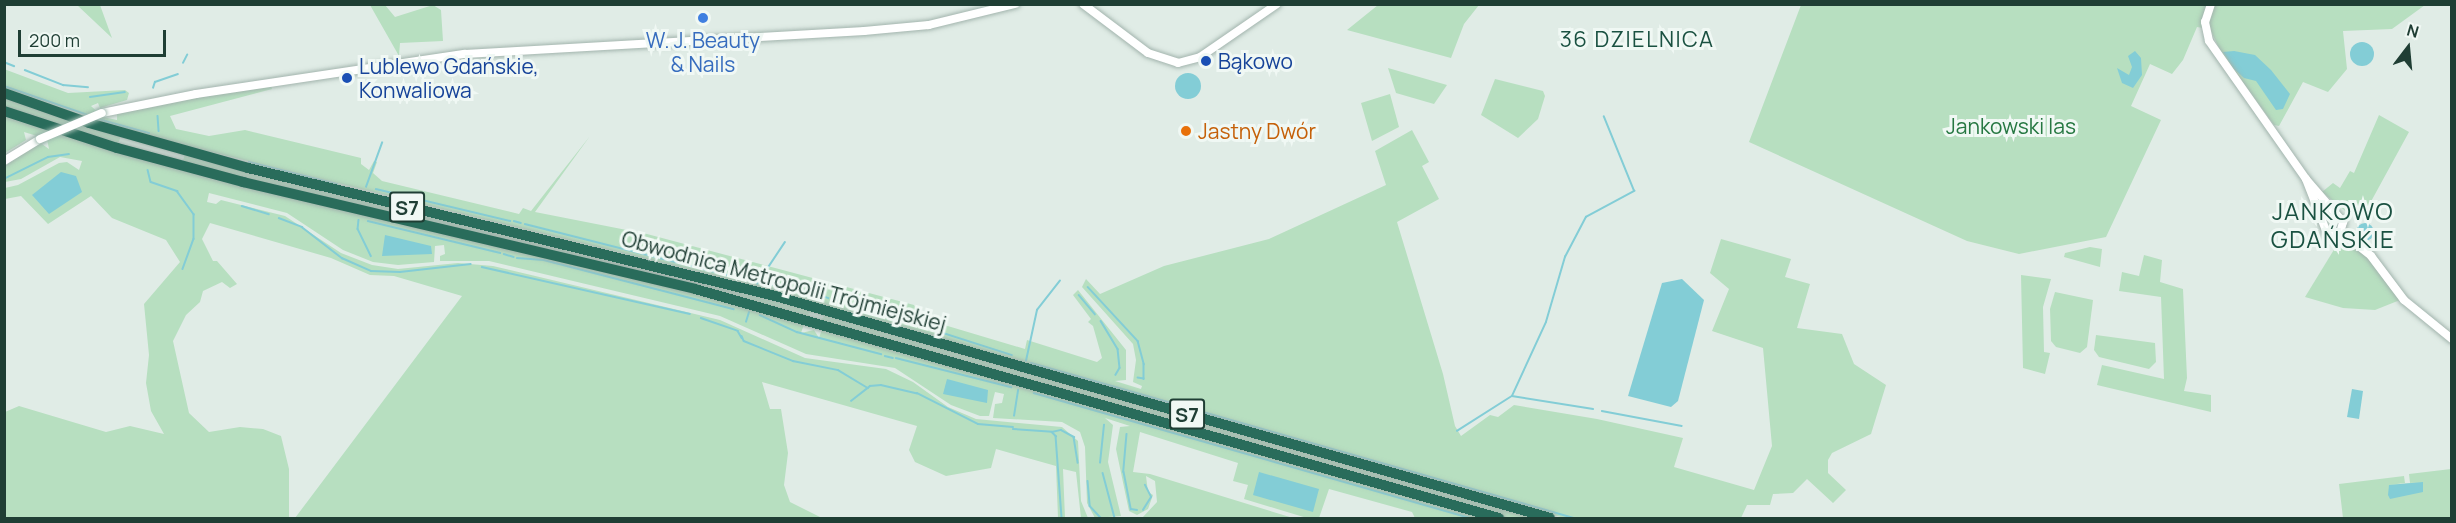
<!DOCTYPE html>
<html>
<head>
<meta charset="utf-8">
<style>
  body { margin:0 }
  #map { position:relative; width:2456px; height:523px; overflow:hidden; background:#e0ece6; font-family:Manrope,sans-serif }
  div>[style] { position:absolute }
  .green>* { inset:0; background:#b7dfc0 }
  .water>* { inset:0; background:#83cdd6 }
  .round { border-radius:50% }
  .stream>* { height:1.5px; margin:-0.75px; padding:0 0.75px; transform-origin:0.75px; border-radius:0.75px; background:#83cdd6 }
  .roads { filter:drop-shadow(0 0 2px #a2b4ad) drop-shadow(0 0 2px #a2b4ad) }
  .tertiary>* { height:8px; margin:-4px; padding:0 4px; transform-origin:4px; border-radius:4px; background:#fff }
  .secondary>* { height:8px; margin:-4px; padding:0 4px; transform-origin:4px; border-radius:4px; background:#fff }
  .motorway>* { height:10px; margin:-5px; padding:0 5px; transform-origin:5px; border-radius:5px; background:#296c5b }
  .bridges { filter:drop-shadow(0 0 2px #9db9ae) drop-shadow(0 0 2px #9db9ae) }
  .secondary-bridge>* { height:8px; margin:-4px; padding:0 4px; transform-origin:4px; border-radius:4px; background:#fff }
  .dots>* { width:16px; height:16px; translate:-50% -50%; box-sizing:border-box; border:3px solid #f0f8f4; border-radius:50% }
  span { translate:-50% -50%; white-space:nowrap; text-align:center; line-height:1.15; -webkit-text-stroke:6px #f0f8f4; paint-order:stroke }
  .shield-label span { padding:2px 4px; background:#f0f8f4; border:2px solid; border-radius:4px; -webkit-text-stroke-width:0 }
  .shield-label { font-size:20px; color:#1f3e34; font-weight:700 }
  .shop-label { font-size:21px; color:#366cbe }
  .transit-label { font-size:21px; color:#164399 }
  .left { translate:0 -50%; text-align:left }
  .park-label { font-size:21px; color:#267842 }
  .food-label { font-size:21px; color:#c56008 }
  .street-label { font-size:21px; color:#1f3e34 }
  .neighbourhood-label { font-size:22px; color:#1a5141; letter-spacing:1.5px }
  .quarter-label { font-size:24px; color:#1a5141; letter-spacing:1.5px }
  .frame { position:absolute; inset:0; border:6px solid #1f3e34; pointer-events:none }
  .north { position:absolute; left:2378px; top:18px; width:60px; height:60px; -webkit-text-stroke:4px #f0f8f4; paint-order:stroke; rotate:16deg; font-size:16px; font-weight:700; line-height:24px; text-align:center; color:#1f3e34 }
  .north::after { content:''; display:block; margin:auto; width:21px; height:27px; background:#1f3e34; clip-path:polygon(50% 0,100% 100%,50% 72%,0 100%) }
  .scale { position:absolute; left:18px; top:30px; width:148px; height:27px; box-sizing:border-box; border:3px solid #1f3e34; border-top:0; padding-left:8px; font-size:18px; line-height:21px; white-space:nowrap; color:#1f3e34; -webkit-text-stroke:4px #f0f8f4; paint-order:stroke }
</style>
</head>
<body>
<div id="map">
  <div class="green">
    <i style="clip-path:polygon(76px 5px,100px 5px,112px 38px,77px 5px)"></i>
    <i style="clip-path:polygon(370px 5px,385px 5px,395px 17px,433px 5px,441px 10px,443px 41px,400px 43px,399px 56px)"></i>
    <i style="clip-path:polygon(1378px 5px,1378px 4px,1479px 5px,1464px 24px,1451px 58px,1347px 30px)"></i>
    <i style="clip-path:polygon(1801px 5px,2425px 5px,2392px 29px,2343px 31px,2347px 69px,2328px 92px,2303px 82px,2279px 126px,2274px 125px,2221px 52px,2210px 29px,2197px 27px,2183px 60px,2172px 74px,2150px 64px,2131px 106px,2161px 120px,2106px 237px,2019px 254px,1967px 241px,1749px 142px)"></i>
    <i style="clip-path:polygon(1388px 68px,1447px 85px,1434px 104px,1396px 93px)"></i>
    <i style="clip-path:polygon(4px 69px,68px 93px,125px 90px,129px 93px,127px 100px,100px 108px,98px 103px,91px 106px,103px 117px,117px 120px,117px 112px,271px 85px,272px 89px,170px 116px,176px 129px,209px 136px,245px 130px,361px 158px,361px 164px,369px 170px,374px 161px,377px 162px,373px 173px,382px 181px,519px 214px,523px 208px,531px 211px,590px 136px,535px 212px,647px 234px,914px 305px,920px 314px,941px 324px,1025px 349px,1027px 340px,1097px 362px,1102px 358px,1093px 326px,1088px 322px,1091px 319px,1073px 295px,1078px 290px,1126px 350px,1126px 380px,1115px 381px,1141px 389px,1142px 386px,1133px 382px,1136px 360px,1133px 344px,1082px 287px,1086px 279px,1100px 294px,1164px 266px,1269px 239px,1386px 185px,1375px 151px,1412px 130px,1429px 162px,1422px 166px,1439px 199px,1397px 222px,1443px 374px,1455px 426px,1461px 436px,1490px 415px,1498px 417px,1514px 405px,1597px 419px,1683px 438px,1674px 467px,1754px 490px,1772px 446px,1763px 348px,1712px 331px,1729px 289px,1710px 273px,1721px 239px,1791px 259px,1785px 277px,1810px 284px,1797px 328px,1842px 334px,1854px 364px,1886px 385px,1871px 434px,1832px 453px,1828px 460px,1828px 473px,1846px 490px,1833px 503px,1807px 479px,1793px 493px,1773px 494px,1770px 505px,1747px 505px,1741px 518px,1564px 518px,744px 283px,159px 139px,5px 88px)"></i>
    <i style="clip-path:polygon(1495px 79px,1543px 91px,1545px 96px,1538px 119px,1518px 138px,1481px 115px)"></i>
    <i style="clip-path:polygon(1390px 94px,1399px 127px,1372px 141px,1361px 103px)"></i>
    <i style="clip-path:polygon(4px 96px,121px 135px,118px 145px,5px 108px)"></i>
    <i style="clip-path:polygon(2379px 115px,2409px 132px,2368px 207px,2362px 213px,2349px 214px,2322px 192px,2333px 183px,2340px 188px,2350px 171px,2354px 173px)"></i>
    <i style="clip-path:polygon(4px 117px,211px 179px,700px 295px,804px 324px,801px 333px,814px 330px,819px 338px,822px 329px,1480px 518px,1415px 518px,1412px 512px,1329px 489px,1319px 518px,1307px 518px,1244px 499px,1248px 485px,1233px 481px,1238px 463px,1140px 432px,1133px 472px,1150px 474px,1293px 518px,1142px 518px,1157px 502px,1155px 481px,1146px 476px,1148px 492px,1153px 495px,1148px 509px,1137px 515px,1129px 511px,1116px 449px,1120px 427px,1130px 426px,1105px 418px,1113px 425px,1108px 462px,1121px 516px,1095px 518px,1087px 503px,1085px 447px,1080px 432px,1062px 422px,993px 418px,995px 404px,1002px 403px,1004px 394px,995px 392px,989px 416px,980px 416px,951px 405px,895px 368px,806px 354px,720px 316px,489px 261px,440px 261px,440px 256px,445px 254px,444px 245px,435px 246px,434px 262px,398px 265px,373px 262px,343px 250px,287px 213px,209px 193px,207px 202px,216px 204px,221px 200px,285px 216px,341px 253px,372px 265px,398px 269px,458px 263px,493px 266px,720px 320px,805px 358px,886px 369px,913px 382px,948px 407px,976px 419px,1062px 427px,1078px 441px,1081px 501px,1088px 518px,1081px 518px,1076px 472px,1063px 469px,1065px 518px,1058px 518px,1056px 466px,996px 449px,991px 468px,946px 476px,915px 462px,909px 450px,917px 426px,762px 382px,770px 409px,781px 409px,788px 453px,784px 485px,790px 502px,822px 518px,295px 518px,462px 296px,394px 276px,370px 275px,331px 258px,210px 223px,202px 239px,213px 261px,217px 261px,237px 284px,230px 288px,222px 282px,203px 291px,200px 302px,186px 315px,173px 341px,189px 413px,209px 432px,240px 427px,263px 429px,281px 436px,289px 469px,289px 518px,5px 518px,5px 412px,19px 406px,106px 432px,130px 426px,164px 434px,151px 411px,146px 383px,149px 355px,144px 304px,180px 262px,166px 240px,112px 218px,91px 196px,48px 224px,21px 196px,5px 199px,5px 188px,18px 185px,59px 163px,67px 162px,79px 170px,82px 161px,60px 157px,21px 179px,5px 182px,5px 166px,39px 142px,49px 149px,47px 139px,24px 132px,26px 140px,5px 153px)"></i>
    <i style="clip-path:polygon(185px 154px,411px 211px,814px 311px,808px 314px,812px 319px,182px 164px)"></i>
    <i style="clip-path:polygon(2346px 240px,2376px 262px,2400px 300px,2375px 310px,2343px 308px,2305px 297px,2335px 248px)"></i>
    <i style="clip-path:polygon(2090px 247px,2102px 249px,2100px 267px,2064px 257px,2065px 253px)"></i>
    <i style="clip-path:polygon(2144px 255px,2162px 260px,2160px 282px,2183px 289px,2187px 378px,2184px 391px,2211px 395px,2211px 412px,2097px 385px,2102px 365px,2164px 379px,2161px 297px,2119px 291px,2122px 272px,2139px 276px)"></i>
    <i style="clip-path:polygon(2021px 275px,2051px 279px,2043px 307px,2044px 352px,2050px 353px,2045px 374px,2023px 368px)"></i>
    <i style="clip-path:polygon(2055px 292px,2093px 300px,2087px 347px,2080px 353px,2056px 347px,2051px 341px,2050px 309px)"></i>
    <i style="clip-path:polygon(821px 313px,1537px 518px,1507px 518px,1274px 452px,819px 321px,824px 317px)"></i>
    <i style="clip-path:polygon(2096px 335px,2155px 343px,2156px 362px,2149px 369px,2099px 357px,2094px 350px)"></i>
    <i style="clip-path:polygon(2451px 469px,2451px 518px,2343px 518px,2339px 484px,2404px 476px,2405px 483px,2389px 485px,2423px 482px,2410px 483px,2409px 474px)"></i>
  </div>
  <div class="water">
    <i class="round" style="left:2350px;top:42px;width:24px;height:24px"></i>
    <i style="clip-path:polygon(2135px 51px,2141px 58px,2142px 75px,2133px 88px,2122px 83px,2117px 68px,2129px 75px,2132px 67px,2128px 56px)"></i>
    <i style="clip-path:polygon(2234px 51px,2255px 55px,2271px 70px,2290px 94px,2283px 109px,2276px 110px,2256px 81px,2244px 78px,2233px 68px,2223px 52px)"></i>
    <i class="round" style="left:1175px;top:73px;width:26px;height:26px"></i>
    <i style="clip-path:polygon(61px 172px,76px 176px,82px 192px,49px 214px,32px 195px)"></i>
    <i class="round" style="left:2356px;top:223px;width:18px;height:18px"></i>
    <i style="clip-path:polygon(385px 235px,431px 246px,432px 254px,382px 256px)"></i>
    <i style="clip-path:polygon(1682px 279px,1704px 300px,1678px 401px,1671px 407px,1628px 396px,1662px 283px)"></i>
    <i style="clip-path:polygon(947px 379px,988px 390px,987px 403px,943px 394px)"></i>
    <i style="clip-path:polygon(2352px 389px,2363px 391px,2359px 419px,2347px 417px)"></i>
    <i style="clip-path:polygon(1259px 472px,1319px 489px,1313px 512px,1253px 495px)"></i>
    <i style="clip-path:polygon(2423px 482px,2423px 492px,2390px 499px,2388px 495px,2389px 485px)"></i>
  </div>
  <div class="stream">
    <i style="left:4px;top:62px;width:11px;rotate:22deg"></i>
    <i style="left:183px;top:63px;width:9px;rotate:-63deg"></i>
    <i style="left:25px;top:70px;width:41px;rotate:21.5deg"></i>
    <i style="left:63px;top:85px;width:25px;rotate:5deg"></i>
    <i style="left:4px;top:86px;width:89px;rotate:19deg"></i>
    <i style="left:153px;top:88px;width:6px;rotate:-72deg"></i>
    <i style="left:155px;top:82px;width:24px;rotate:-19deg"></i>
    <i style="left:90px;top:97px;width:35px;rotate:-8deg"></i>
    <i style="left:158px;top:116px;width:15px;rotate:86deg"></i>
    <i style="left:98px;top:119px;width:53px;rotate:15.4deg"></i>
    <i style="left:249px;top:162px;width:91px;rotate:14deg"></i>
    <i style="left:148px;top:170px;width:12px;rotate:76deg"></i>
    <i style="left:151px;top:182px;width:28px;rotate:19deg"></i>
    <i style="left:177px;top:191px;width:29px;rotate:54deg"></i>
    <i style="left:194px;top:214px;width:25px;rotate:90deg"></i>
    <i style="left:194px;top:239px;width:32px;rotate:110deg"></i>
    <i style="left:4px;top:179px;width:49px;rotate:-26.6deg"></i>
    <i style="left:48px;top:157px;width:21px;rotate:-8deg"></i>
    <i style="left:366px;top:187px;width:47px;rotate:-70deg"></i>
    <i style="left:376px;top:189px;width:138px;rotate:13.4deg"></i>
    <i style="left:242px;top:206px;width:28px;rotate:17deg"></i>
    <i style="left:279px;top:218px;width:25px;rotate:21deg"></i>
    <i style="left:302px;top:227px;width:51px;rotate:37.8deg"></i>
    <i style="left:342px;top:258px;width:32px;rotate:24deg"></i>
    <i style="left:371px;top:271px;width:29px;rotate:2deg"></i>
    <i style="left:400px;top:272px;width:71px;rotate:-6.4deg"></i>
    <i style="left:359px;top:220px;width:9px;rotate:96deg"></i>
    <i style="left:358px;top:229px;width:30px;rotate:64deg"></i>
    <i style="left:368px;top:221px;width:136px;rotate:13.6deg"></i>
    <i style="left:514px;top:221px;width:7px;rotate:16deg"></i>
    <i style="left:525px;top:224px;width:224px;rotate:14.2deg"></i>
    <i style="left:2451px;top:253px;width:1px;rotate:-45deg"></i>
    <i style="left:504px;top:254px;width:10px;rotate:17deg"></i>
    <i style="left:517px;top:258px;width:27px;rotate:4deg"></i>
    <i style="left:544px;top:260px;width:196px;rotate:14.5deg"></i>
    <i style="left:482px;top:267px;width:213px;rotate:12.7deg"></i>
    <i style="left:765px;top:283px;width:48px;rotate:12deg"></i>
    <i style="left:757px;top:284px;width:50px;rotate:-56.3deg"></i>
    <i style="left:1088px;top:287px;width:74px;rotate:47.2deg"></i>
    <i style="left:1138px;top:341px;width:24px;rotate:75deg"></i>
    <i style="left:1144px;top:364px;width:15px;rotate:90deg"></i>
    <i style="left:1144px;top:379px;width:6px;rotate:-171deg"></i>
    <i style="left:816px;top:294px;width:13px;rotate:18deg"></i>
    <i style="left:1079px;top:295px;width:25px;rotate:50deg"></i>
    <i style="left:832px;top:299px;width:64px;rotate:17.3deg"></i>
    <i style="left:760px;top:315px;width:41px;rotate:24.7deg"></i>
    <i style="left:797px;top:332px;width:87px;rotate:14.7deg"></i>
    <i style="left:701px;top:318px;width:39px;rotate:19deg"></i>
    <i style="left:738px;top:331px;width:8px;rotate:60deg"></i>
    <i style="left:897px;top:319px;width:8px;rotate:14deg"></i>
    <i style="left:1101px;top:321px;width:33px;rotate:59deg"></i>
    <i style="left:1118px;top:349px;width:19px;rotate:84deg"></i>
    <i style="left:1120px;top:368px;width:8px;rotate:120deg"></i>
    <i style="left:746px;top:322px;width:10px;rotate:-73deg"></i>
    <i style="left:909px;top:322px;width:108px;rotate:17.8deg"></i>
    <i style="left:742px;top:336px;width:5px;rotate:68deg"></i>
    <i style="left:744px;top:341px;width:53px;rotate:22.2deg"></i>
    <i style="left:793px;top:361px;width:46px;rotate:11.3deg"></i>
    <i style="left:838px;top:370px;width:35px;rotate:31deg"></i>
    <i style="left:885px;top:356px;width:8px;rotate:14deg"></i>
    <i style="left:896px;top:358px;width:119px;rotate:14.2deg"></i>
    <i style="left:1026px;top:361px;width:52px;rotate:-77.8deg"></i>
    <i style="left:1037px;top:310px;width:37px;rotate:-52deg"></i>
    <i style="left:1031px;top:363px;width:565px;rotate:15.93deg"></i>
    <i style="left:1034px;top:393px;width:455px;rotate:16deg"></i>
    <i style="left:1512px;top:396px;width:81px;rotate:-65.3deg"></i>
    <i style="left:1546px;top:322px;width:68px;rotate:-73.7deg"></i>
    <i style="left:1565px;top:257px;width:45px;rotate:-62.3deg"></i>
    <i style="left:1586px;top:217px;width:55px;rotate:-28.4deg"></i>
    <i style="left:1634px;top:191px;width:80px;rotate:-112.1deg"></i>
    <i style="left:851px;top:401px;width:24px;rotate:-38deg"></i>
    <i style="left:870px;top:386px;width:11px;rotate:-5deg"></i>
    <i style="left:881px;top:385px;width:37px;rotate:13deg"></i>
    <i style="left:917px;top:393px;width:68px;rotate:26.9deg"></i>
    <i style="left:978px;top:424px;width:35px;rotate:5deg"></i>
    <i style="left:1602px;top:411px;width:81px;rotate:10.6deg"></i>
    <i style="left:1014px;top:416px;width:26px;rotate:-81deg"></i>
    <i style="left:1013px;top:429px;width:39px;rotate:4deg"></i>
    <i style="left:1052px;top:432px;width:6px;rotate:45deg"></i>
    <i style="left:1056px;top:436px;width:82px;rotate:85.8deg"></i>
    <i style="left:1457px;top:431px;width:65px;rotate:-32.5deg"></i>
    <i style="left:1512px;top:396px;width:82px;rotate:9.1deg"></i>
    <i style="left:1052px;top:432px;width:9px;rotate:-13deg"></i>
    <i style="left:1061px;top:430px;width:15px;rotate:28deg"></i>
    <i style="left:1074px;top:437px;width:26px;rotate:81deg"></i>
    <i style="left:1127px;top:434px;width:38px;rotate:95deg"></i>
    <i style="left:1124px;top:472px;width:38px;rotate:79deg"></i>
    <i style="left:1131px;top:509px;width:6px;rotate:9deg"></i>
    <i style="left:1100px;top:463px;width:38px;rotate:-84deg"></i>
    <i style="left:1103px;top:473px;width:47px;rotate:75.1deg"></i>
    <i style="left:1088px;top:481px;width:25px;rotate:85deg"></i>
    <i style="left:1090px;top:506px;width:16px;rotate:47deg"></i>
    <i style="left:1143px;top:510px;width:15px;rotate:-58deg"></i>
    <i style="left:1151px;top:497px;width:13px;rotate:-117deg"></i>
  </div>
  <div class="roads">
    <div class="tertiary">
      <i style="left:2211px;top:4px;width:19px;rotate:108deg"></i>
      <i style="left:2205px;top:22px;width:19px;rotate:78deg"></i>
      <i style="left:2209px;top:41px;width:169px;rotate:54.9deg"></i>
      <i style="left:2306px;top:179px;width:57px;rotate:49.3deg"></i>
      <i style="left:2343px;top:222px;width:16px;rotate:105deg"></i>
      <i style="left:2339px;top:237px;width:13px;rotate:-162deg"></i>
      <i style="left:2327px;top:233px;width:58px;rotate:-111.3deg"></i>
      <i style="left:2342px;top:233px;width:37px;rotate:38deg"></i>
      <i style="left:2371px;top:256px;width:55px;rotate:53.1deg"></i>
      <i style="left:2404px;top:300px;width:62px;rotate:39.1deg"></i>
    </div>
    <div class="secondary">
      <i style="left:1083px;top:4px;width:81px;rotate:37deg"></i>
      <i style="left:1148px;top:53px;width:32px;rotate:18deg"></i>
      <i style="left:1178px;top:63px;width:23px;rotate:-15deg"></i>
      <i style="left:1200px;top:57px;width:93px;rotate:-34.5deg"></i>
      <i style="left:102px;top:113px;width:96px;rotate:-11.4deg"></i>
      <i style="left:196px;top:94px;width:272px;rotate:-8.5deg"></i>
      <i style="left:465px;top:54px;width:400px;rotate:-3.3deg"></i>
      <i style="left:864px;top:31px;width:65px;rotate:-5.3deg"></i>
      <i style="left:929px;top:25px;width:89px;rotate:-13.7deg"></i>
      <i style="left:4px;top:161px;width:42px;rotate:-31.4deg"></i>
    </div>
    <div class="motorway">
      <i style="left:4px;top:93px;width:90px;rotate:19.4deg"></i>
      <i style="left:89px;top:123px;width:165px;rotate:15.8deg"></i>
      <i style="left:248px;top:168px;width:542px;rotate:13.65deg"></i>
      <i style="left:775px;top:296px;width:806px;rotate:15.98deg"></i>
      <i style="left:4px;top:111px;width:119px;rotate:18.1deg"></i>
      <i style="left:117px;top:148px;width:131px;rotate:15.1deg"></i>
      <i style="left:243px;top:182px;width:464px;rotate:13.3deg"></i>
      <i style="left:695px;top:289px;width:836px;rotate:15.9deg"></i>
    </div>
  </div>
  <div class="bridges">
    <div class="secondary-bridge">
      <i style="left:40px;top:139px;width:67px;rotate:-22.8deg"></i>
    </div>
  </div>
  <div class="dots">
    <i style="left:703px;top:18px;background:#3f7fe0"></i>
    <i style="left:1206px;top:61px;background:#1a4fb4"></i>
    <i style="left:347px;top:78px;background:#1a4fb4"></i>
    <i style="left:1186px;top:131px;background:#e8710a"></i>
  </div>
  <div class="shield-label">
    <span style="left:407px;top:207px">S7</span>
    <span style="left:1187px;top:414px">S7</span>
  </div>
  <div class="shop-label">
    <span style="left:703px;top:52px">W. J. Beauty<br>&amp; Nails</span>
  </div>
  <div class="transit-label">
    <span class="left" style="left:1218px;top:61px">Bąkowo</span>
    <span class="left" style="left:359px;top:78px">Lublewo Gdańskie,<br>Konwaliowa</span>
  </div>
  <div class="park-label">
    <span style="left:2011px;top:126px">Jankowski las</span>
  </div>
  <div class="food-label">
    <span class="left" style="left:1198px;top:131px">Jastny Dwór</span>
  </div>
  <div class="street-label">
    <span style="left:784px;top:281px;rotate:15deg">Obwodnica Metropolii Trójmiejskiej</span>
  </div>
  <div class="neighbourhood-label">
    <span style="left:1637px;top:40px">36 DZIELNICA</span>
  </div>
  <div class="quarter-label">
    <span style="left:2333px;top:225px">JANKOWO<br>GDAŃSKIE</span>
  </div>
  <div class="frame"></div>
  <div class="north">N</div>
  <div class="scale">200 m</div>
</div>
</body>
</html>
